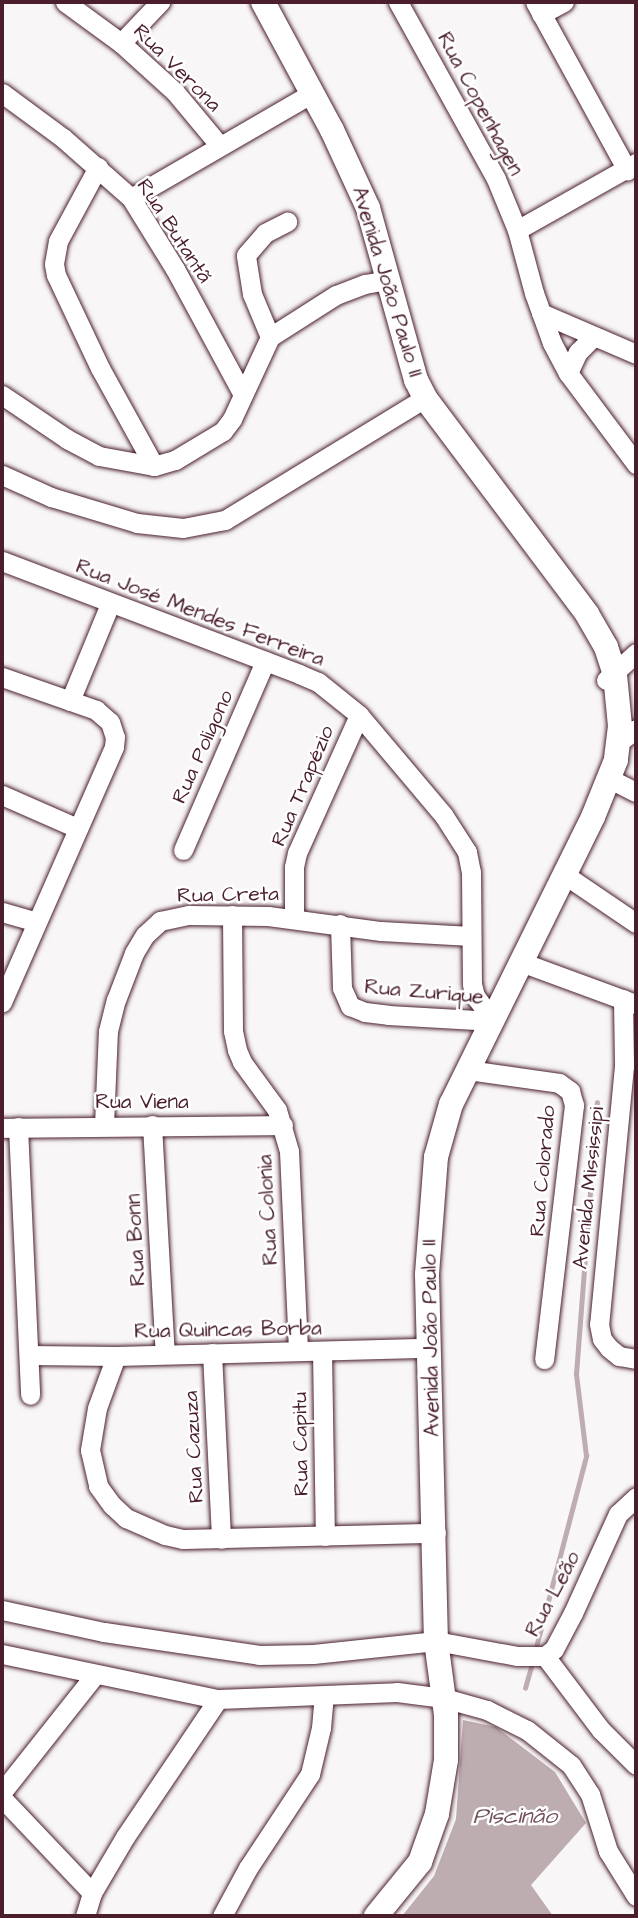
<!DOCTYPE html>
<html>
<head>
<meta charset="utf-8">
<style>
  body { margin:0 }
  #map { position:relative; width:638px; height:1918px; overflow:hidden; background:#f8f6f7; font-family:"Architects Daughter",sans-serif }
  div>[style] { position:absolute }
  .water>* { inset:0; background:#bdadb0 }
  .stream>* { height:4.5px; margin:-2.25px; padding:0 2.25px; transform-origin:2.25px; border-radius:2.25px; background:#bdadb0 }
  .roads { filter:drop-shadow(0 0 2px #4a1f2b) drop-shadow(0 0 2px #4a1f2b) }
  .minor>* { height:19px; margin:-9.5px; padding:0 9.5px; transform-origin:9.5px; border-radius:9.5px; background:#fff }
  .major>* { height:24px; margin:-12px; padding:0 12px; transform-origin:12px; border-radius:12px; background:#fff }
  span { translate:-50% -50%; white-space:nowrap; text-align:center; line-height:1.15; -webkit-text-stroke:5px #fff; paint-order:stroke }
  .street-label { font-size:21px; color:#4a1f2b }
  .water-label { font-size:23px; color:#72515a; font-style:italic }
  .frame { position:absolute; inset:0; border:4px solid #4a1f2b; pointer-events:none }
</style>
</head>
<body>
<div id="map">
  <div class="water">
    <i style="clip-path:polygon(463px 1720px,496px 1727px,555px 1772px,586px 1823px,531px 1885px,553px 1916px,402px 1916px,434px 1876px,456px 1819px)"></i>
  </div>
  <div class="stream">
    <i style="left:535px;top:1651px;width:202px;rotate:-75.3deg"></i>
    <i style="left:586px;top:1456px;width:83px;rotate:-97deg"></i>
    <i style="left:576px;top:1374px;width:272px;rotate:-85.6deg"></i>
    <i style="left:525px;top:1688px;width:26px;rotate:-74deg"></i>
  </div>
  <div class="roads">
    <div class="minor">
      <i style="left:65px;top:2px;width:69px;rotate:36.2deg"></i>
      <i style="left:121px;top:43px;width:73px;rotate:42.2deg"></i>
      <i style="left:175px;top:92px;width:70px;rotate:50.2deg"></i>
      <i style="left:398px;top:2px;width:202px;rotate:61deg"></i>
      <i style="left:496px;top:179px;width:55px;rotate:67.6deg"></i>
      <i style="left:517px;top:230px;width:65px;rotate:74.9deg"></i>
      <i style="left:534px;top:293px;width:53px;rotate:70.2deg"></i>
      <i style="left:552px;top:343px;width:34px;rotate:62deg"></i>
      <i style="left:568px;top:373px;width:114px;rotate:53.2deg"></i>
      <i style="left:535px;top:2px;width:192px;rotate:61.3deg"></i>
      <i style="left:541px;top:14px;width:26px;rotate:-28deg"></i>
      <i style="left:121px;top:43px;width:57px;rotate:-46.4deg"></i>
      <i style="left:2px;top:93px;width:76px;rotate:36.4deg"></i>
      <i style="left:63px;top:138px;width:91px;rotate:41.4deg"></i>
      <i style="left:131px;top:198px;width:84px;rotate:58.2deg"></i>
      <i style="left:175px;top:269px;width:143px;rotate:61.6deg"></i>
      <i style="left:98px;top:167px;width:84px;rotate:118.4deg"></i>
      <i style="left:58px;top:241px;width:23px;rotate:100deg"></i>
      <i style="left:54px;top:264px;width:11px;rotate:80deg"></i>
      <i style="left:56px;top:275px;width:103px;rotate:64.7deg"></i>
      <i style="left:100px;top:368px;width:112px;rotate:61.1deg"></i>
      <i style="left:131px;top:198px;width:209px;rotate:-30.1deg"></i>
      <i style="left:517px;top:230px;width:137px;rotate:-29.4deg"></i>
      <i style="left:541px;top:313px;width:103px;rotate:23.3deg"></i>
      <i style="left:270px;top:337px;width:47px;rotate:-112.7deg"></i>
      <i style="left:252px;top:294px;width:39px;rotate:-99deg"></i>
      <i style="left:246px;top:255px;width:29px;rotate:-49deg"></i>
      <i style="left:265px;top:233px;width:25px;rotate:-27deg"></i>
      <i style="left:568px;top:373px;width:23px;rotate:-65deg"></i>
      <i style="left:578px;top:352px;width:21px;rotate:-45deg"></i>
      <i style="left:2px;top:395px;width:78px;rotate:34.1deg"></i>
      <i style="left:67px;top:439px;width:36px;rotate:28deg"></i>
      <i style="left:99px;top:456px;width:56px;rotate:10.3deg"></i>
      <i style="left:154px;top:466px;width:22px;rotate:-16deg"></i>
      <i style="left:175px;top:460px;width:56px;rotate:-31.1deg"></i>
      <i style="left:223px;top:431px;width:15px;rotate:-53deg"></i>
      <i style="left:232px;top:419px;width:90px;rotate:-65.1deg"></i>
      <i style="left:270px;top:337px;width:78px;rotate:-32.5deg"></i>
      <i style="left:336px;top:295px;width:31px;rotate:-21deg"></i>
      <i style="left:365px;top:284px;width:23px;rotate:-10deg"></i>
      <i style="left:2px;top:475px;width:54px;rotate:24.2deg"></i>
      <i style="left:51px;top:497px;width:90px;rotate:16.8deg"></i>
      <i style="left:137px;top:523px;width:46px;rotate:6.2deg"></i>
      <i style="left:183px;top:528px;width:43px;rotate:-10.8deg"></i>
      <i style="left:225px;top:520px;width:234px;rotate:-31.4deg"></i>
      <i style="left:2px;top:561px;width:318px;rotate:20.8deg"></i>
      <i style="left:299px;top:674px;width:21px;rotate:23deg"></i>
      <i style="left:318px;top:682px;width:53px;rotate:38.8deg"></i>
      <i style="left:359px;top:715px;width:132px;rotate:49.9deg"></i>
      <i style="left:444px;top:816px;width:43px;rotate:57.4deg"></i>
      <i style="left:467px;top:852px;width:20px;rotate:79deg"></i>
      <i style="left:471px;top:872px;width:112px;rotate:89.5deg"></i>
      <i style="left:472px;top:984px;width:12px;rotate:76deg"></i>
      <i style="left:475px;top:996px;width:31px;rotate:53deg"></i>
      <i style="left:2px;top:677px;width:100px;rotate:19.3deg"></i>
      <i style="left:96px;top:710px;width:18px;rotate:41deg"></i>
      <i style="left:110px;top:722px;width:16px;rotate:72deg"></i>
      <i style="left:115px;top:737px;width:10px;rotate:96deg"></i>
      <i style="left:114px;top:747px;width:279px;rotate:113.7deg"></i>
      <i style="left:606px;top:680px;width:40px;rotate:-42deg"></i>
      <i style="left:70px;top:701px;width:105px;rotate:-67.6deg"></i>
      <i style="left:619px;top:742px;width:21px;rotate:-37deg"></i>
      <i style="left:608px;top:778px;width:31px;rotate:27deg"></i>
      <i style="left:2px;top:795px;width:82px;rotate:23.7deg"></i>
      <i style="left:183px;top:850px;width:206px;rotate:-66.5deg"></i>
      <i style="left:565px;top:875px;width:86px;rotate:34.1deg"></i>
      <i style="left:2px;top:912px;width:36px;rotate:16deg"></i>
      <i style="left:232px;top:915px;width:116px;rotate:89.5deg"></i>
      <i style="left:233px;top:1031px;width:19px;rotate:78deg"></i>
      <i style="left:237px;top:1050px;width:13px;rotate:67deg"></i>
      <i style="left:242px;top:1062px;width:59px;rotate:53.9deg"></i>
      <i style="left:277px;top:1110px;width:43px;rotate:73.7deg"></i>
      <i style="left:289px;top:1151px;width:199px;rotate:87.4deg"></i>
      <i style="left:294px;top:918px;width:51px;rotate:-90deg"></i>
      <i style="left:294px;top:867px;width:14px;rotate:-78deg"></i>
      <i style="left:297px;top:853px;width:151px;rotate:-65.8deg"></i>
      <i style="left:340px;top:924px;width:64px;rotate:88.2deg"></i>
      <i style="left:342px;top:988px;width:20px;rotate:66deg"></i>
      <i style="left:350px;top:1006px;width:16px;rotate:22deg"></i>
      <i style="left:365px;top:1012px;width:23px;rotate:7deg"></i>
      <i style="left:388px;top:1015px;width:106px;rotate:3.2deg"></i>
      <i style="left:521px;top:962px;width:121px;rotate:20.2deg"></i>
      <i style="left:623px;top:999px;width:67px;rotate:89.1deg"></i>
      <i style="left:624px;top:1066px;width:259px;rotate:95.5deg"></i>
      <i style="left:599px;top:1324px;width:15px;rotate:79deg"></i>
      <i style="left:602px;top:1339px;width:11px;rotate:52deg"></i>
      <i style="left:609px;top:1348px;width:13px;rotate:39deg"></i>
      <i style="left:619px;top:1356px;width:17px;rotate:10deg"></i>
      <i style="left:468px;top:1070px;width:92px;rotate:8.1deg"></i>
      <i style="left:559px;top:1083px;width:14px;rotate:36deg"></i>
      <i style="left:570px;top:1091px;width:15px;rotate:74deg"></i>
      <i style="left:574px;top:1105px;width:256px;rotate:96.7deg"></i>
      <i style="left:104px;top:1125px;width:94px;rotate:-87.6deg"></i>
      <i style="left:108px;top:1031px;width:32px;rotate:-76deg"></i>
      <i style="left:116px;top:1000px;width:50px;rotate:-69deg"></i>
      <i style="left:134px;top:953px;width:21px;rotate:-59deg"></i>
      <i style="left:145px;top:935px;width:21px;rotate:-43deg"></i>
      <i style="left:160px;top:921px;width:30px;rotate:-12deg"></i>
      <i style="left:189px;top:915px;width:79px;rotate:0.7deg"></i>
      <i style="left:268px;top:916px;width:114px;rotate:7.6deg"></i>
      <i style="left:381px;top:931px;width:90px;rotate:3.2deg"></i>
      <i style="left:152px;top:1125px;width:229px;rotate:86.8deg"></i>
      <i style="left:18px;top:1127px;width:268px;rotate:87.4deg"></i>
      <i style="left:2px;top:1128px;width:281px;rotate:-0.6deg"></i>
      <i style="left:322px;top:1351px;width:185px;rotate:89.1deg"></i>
      <i style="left:212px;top:1353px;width:186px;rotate:87.2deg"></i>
      <i style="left:29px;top:1355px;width:87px;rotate:0.7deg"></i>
      <i style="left:116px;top:1356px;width:312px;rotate:-1.5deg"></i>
      <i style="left:116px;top:1356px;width:55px;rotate:110.1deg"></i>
      <i style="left:97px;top:1408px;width:43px;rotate:99.5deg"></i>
      <i style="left:90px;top:1450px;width:37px;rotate:77deg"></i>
      <i style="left:98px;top:1486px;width:24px;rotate:54deg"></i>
      <i style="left:112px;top:1505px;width:19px;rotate:43deg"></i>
      <i style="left:126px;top:1518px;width:43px;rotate:23.6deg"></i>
      <i style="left:165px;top:1535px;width:18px;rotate:13deg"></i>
      <i style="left:183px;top:1539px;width:253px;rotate:-1.4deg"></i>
      <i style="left:2px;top:1610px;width:104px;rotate:12.2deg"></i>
      <i style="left:104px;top:1632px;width:157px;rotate:8.4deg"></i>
      <i style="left:259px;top:1655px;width:54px;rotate:-1.1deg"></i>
      <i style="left:313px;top:1654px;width:124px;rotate:-6deg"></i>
      <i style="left:436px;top:1641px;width:82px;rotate:10.5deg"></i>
      <i style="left:517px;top:1656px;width:28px"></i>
      <i style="left:545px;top:1656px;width:11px;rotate:-38deg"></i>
      <i style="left:554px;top:1649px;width:41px;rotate:-62.2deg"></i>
      <i style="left:573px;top:1613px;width:109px;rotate:-65.6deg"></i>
      <i style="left:618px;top:1514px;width:25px;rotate:-43deg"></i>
      <i style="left:2px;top:1654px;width:221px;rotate:11.8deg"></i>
      <i style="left:218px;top:1699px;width:179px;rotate:-2.2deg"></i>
      <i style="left:397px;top:1692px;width:47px;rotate:7.3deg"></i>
      <i style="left:444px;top:1698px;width:45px;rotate:15.6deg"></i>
      <i style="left:487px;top:1710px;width:45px;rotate:26.6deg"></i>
      <i style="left:527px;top:1730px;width:56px;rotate:38.5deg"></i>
      <i style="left:571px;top:1765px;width:35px;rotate:57deg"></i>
      <i style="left:590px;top:1794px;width:60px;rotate:72.5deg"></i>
      <i style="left:608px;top:1851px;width:53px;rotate:58.1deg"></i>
      <i style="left:545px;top:1656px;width:93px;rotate:52.9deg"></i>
      <i style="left:601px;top:1730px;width:49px;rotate:45deg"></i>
      <i style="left:2px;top:1792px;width:148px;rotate:-51.6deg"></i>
      <i style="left:2px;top:1798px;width:131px;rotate:46.5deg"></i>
      <i style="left:85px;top:1916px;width:24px;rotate:-73deg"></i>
      <i style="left:92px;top:1893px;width:65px;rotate:-59.5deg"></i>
      <i style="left:125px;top:1837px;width:166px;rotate:-56deg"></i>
      <i style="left:222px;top:1916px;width:55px;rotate:-61.6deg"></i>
      <i style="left:248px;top:1868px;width:113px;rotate:-56.6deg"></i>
      <i style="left:310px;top:1774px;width:47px;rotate:-76.6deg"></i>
      <i style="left:321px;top:1728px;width:32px;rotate:-85deg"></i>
    </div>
    <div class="major">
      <i style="left:263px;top:2px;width:145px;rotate:61.7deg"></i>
      <i style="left:332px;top:130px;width:86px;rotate:65.2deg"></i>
      <i style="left:368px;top:208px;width:179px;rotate:74.4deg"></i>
      <i style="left:416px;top:380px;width:20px;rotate:63deg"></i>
      <i style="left:425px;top:398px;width:270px;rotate:53.1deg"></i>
      <i style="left:587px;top:614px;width:38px;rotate:60deg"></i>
      <i style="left:606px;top:647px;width:29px;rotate:72deg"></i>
      <i style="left:615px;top:675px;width:51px;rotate:84.4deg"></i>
      <i style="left:620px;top:726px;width:34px;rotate:97deg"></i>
      <i style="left:616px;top:760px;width:61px;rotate:112deg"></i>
      <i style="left:593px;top:817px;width:320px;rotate:116.3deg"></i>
      <i style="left:451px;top:1104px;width:55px;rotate:105.8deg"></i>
      <i style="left:436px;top:1157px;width:118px;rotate:94.4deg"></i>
      <i style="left:427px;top:1275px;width:366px;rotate:88.6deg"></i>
      <i style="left:436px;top:1641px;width:75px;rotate:82.3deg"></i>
      <i style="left:446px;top:1715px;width:45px;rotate:90deg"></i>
      <i style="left:446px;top:1760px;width:55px;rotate:99.5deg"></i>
      <i style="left:437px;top:1814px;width:51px;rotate:109.5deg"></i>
      <i style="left:420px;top:1862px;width:70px;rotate:129.2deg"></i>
    </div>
  </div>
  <div class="street-label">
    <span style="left:177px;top:68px;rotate:45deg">Rua Verona</span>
    <span style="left:480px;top:104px;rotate:62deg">Rua Copenhagen</span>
    <span style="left:174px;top:231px;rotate:57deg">Rua Butantã</span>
    <span style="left:387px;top:282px;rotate:73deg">Avenida João Paulo II</span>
    <span style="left:200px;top:613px;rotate:21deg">Rua José Mendes Ferreira</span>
    <span style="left:203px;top:747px;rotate:-66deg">Rua Poligono</span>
    <span style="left:303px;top:786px;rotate:-67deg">Rua Trapézio</span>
    <span style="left:228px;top:895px;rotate:-1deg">Rua Creta</span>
    <span style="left:424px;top:992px;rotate:5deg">Rua Zurique</span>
    <span style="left:142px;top:1102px">Rua Viena</span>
    <span style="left:543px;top:1171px;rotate:-85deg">Rua Colorado</span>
    <span style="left:589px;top:1188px;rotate:-84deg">Avenida Mississipi</span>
    <span style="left:268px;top:1210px;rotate:-93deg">Rua Colonia</span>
    <span style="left:136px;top:1240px;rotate:-93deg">Rua Bonn</span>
    <span style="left:228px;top:1330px;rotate:-1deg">Rua Quincas Borba</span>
    <span style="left:431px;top:1338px;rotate:-91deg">Avenida João Paulo II</span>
    <span style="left:301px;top:1444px;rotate:-91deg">Rua Capitu</span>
    <span style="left:194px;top:1447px;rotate:-93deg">Rua Cazuza</span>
    <span style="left:553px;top:1594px;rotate:-62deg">Rua Leão</span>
  </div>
  <div class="water-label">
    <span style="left:515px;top:1816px">Piscinão</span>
  </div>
  <div class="frame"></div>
</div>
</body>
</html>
